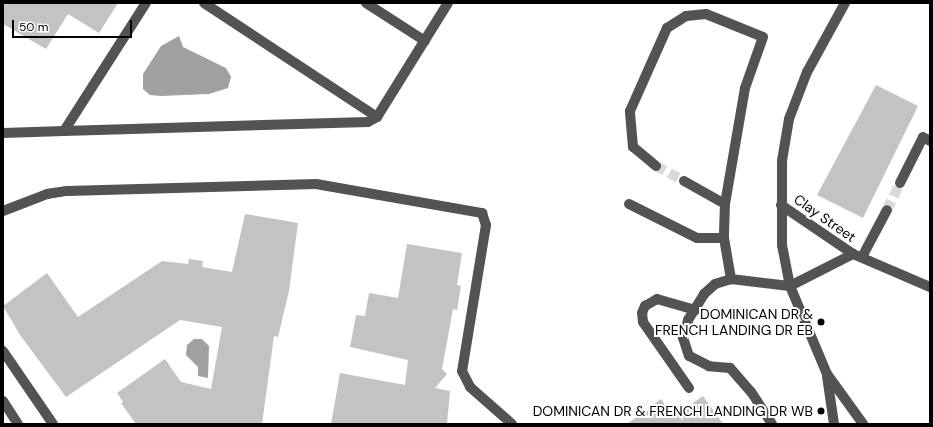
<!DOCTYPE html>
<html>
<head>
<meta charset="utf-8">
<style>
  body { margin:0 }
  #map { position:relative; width:933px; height:427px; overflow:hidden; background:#fff; font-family:"DM Sans",sans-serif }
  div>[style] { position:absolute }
  .water>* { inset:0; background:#a1a1a1 }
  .building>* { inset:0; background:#c3c3c3 }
  .minor-tunnel>* { height:10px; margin-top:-5px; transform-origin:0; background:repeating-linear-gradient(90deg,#d9d9d9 0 10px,transparent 0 15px) }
  .minor>* { height:10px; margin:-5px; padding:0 5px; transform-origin:5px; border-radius:5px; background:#535353 }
  .dots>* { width:11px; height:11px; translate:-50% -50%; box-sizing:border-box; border:2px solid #fff; border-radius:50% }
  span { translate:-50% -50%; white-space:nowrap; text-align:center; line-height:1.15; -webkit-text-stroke:4px #fff; paint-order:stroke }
  .street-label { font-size:14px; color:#000 }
  .poi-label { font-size:14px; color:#000 }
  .right { translate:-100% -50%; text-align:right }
  .frame { position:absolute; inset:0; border:4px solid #000; pointer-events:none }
  .scale { position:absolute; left:12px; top:20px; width:120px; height:18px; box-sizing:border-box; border:2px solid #000; border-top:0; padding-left:5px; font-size:12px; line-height:14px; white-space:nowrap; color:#000; -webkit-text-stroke:3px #fff; paint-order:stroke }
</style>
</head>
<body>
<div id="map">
  <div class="water">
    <i style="clip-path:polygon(179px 36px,183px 47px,226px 68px,231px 77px,228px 88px,209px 94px,161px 96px,150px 95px,143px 89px,143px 74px,161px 46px)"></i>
    <i style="clip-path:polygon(194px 339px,202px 339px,209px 346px,208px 378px,198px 376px,198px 367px,186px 355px,187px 345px)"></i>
  </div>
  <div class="building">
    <i style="clip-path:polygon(3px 3px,118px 3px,99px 33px,68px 14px,46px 49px,3px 24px)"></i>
    <i style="clip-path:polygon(876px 85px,918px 106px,863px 218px,817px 195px)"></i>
    <i style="clip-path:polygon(245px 214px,298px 223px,289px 291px,278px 337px,274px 336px,262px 424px,136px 424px,121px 403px,123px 402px,117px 393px,165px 359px,181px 382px,211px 389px,222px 327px,180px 320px,66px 397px,20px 335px,3px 306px,47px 273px,78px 317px,162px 261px,188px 264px,189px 259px,203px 261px,202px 267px,232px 272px)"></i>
    <i style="clip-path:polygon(407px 244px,462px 253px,457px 285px,461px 286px,457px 310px,453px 309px,442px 369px,447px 374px,435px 388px,450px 391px,447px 424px,331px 424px,340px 373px,405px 385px,408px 360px,350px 347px,356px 315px,365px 316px,369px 293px,398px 298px)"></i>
    <i style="clip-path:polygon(703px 396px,723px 424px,627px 424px,661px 399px,674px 417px)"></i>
  </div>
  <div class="minor-tunnel">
    <i style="left:656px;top:166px;width:32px;rotate:28deg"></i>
    <i style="left:887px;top:210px;width:30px;rotate:-64deg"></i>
  </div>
  <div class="minor">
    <i style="left:204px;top:3px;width:207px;rotate:33.4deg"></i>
    <i style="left:377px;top:117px;width:134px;rotate:-58.1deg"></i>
    <i style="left:366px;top:3px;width:70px;rotate:32.8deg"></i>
    <i style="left:845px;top:3px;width:79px;rotate:118.8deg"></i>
    <i style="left:807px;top:72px;width:50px;rotate:111deg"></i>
    <i style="left:789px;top:119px;width:43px;rotate:99.5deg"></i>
    <i style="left:782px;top:161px;width:84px;rotate:90deg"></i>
    <i style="left:782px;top:245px;width:42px;rotate:79deg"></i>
    <i style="left:790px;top:286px;width:95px;rotate:67.2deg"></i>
    <i style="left:827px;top:374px;width:62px;rotate:54.2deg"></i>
    <i style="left:64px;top:131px;width:304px;rotate:-1.7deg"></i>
    <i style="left:368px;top:122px;width:10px;rotate:-29deg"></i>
    <i style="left:3px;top:133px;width:61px;rotate:-1.9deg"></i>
    <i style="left:64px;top:131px;width:152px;rotate:-57.4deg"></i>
    <i style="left:656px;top:166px;width:30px;rotate:-140deg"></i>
    <i style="left:633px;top:147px;width:36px;rotate:-95deg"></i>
    <i style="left:630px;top:111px;width:91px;rotate:-66deg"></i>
    <i style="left:667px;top:28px;width:22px;rotate:-32deg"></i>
    <i style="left:686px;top:16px;width:20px;rotate:-6deg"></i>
    <i style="left:706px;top:14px;width:61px;rotate:22deg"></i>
    <i style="left:763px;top:37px;width:54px;rotate:109.4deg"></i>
    <i style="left:745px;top:88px;width:118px;rotate:99.8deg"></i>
    <i style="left:684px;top:181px;width:47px;rotate:29.3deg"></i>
    <i style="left:725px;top:204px;width:34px;rotate:92deg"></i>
    <i style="left:900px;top:183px;width:51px;rotate:-63.4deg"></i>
    <i style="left:923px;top:137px;width:8px;rotate:30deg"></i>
    <i style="left:629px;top:204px;width:76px;rotate:26.6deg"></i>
    <i style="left:697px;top:238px;width:27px"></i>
    <i style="left:724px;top:238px;width:42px;rotate:80.3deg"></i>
    <i style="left:781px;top:205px;width:87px;rotate:34.2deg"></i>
    <i style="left:853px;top:254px;width:84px;rotate:23.2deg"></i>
    <i style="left:3px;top:211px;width:47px;rotate:-21.1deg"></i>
    <i style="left:47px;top:194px;width:20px;rotate:-9deg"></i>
    <i style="left:67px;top:191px;width:249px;rotate:-1.6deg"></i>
    <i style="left:316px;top:184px;width:169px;rotate:9.9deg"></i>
    <i style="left:482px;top:213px;width:13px;rotate:72deg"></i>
    <i style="left:486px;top:225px;width:148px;rotate:99.3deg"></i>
    <i style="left:462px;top:371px;width:18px;rotate:63deg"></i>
    <i style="left:470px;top:387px;width:56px;rotate:41.4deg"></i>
    <i style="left:862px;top:257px;width:53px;rotate:-62deg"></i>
    <i style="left:3px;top:351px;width:88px;rotate:55.6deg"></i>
    <i style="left:827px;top:376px;width:49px;rotate:81.7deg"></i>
    <i style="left:689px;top:388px;width:80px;rotate:-124.9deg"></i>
    <i style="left:643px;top:322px;width:9px;rotate:-96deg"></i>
    <i style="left:642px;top:313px;width:8px;rotate:-67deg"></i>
    <i style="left:645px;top:306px;width:14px;rotate:-30deg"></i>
    <i style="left:657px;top:299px;width:40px;rotate:16deg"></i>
    <i style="left:3px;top:401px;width:27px;rotate:57deg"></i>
    <i style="left:772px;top:424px;width:38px;rotate:-123deg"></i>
    <i style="left:751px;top:392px;width:32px;rotate:-131deg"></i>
    <i style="left:730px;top:368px;width:21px;rotate:-175deg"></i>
    <i style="left:709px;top:366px;width:22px;rotate:-153deg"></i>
    <i style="left:689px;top:356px;width:19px;rotate:-108deg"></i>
    <i style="left:683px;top:338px;width:19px;rotate:-74deg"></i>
    <i style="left:688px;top:320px;width:31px;rotate:-58deg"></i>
    <i style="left:704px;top:294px;width:15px;rotate:-42deg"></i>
    <i style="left:715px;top:284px;width:17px;rotate:-17deg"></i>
    <i style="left:731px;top:279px;width:59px;rotate:6.8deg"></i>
    <i style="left:790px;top:286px;width:71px;rotate:-26.9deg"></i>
  </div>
  <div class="dots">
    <i style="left:821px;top:322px;background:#000"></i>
    <i style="left:821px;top:411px;background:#000"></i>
  </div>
  <div class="street-label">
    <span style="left:825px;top:218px;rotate:35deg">Clay Street</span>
  </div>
  <div class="poi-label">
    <span class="right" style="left:813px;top:322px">DOMINICAN DR &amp;<br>FRENCH LANDING DR EB</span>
    <span class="right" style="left:813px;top:411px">DOMINICAN DR &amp; FRENCH LANDING DR WB</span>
  </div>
  <div class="frame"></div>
  <div class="scale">50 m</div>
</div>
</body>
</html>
